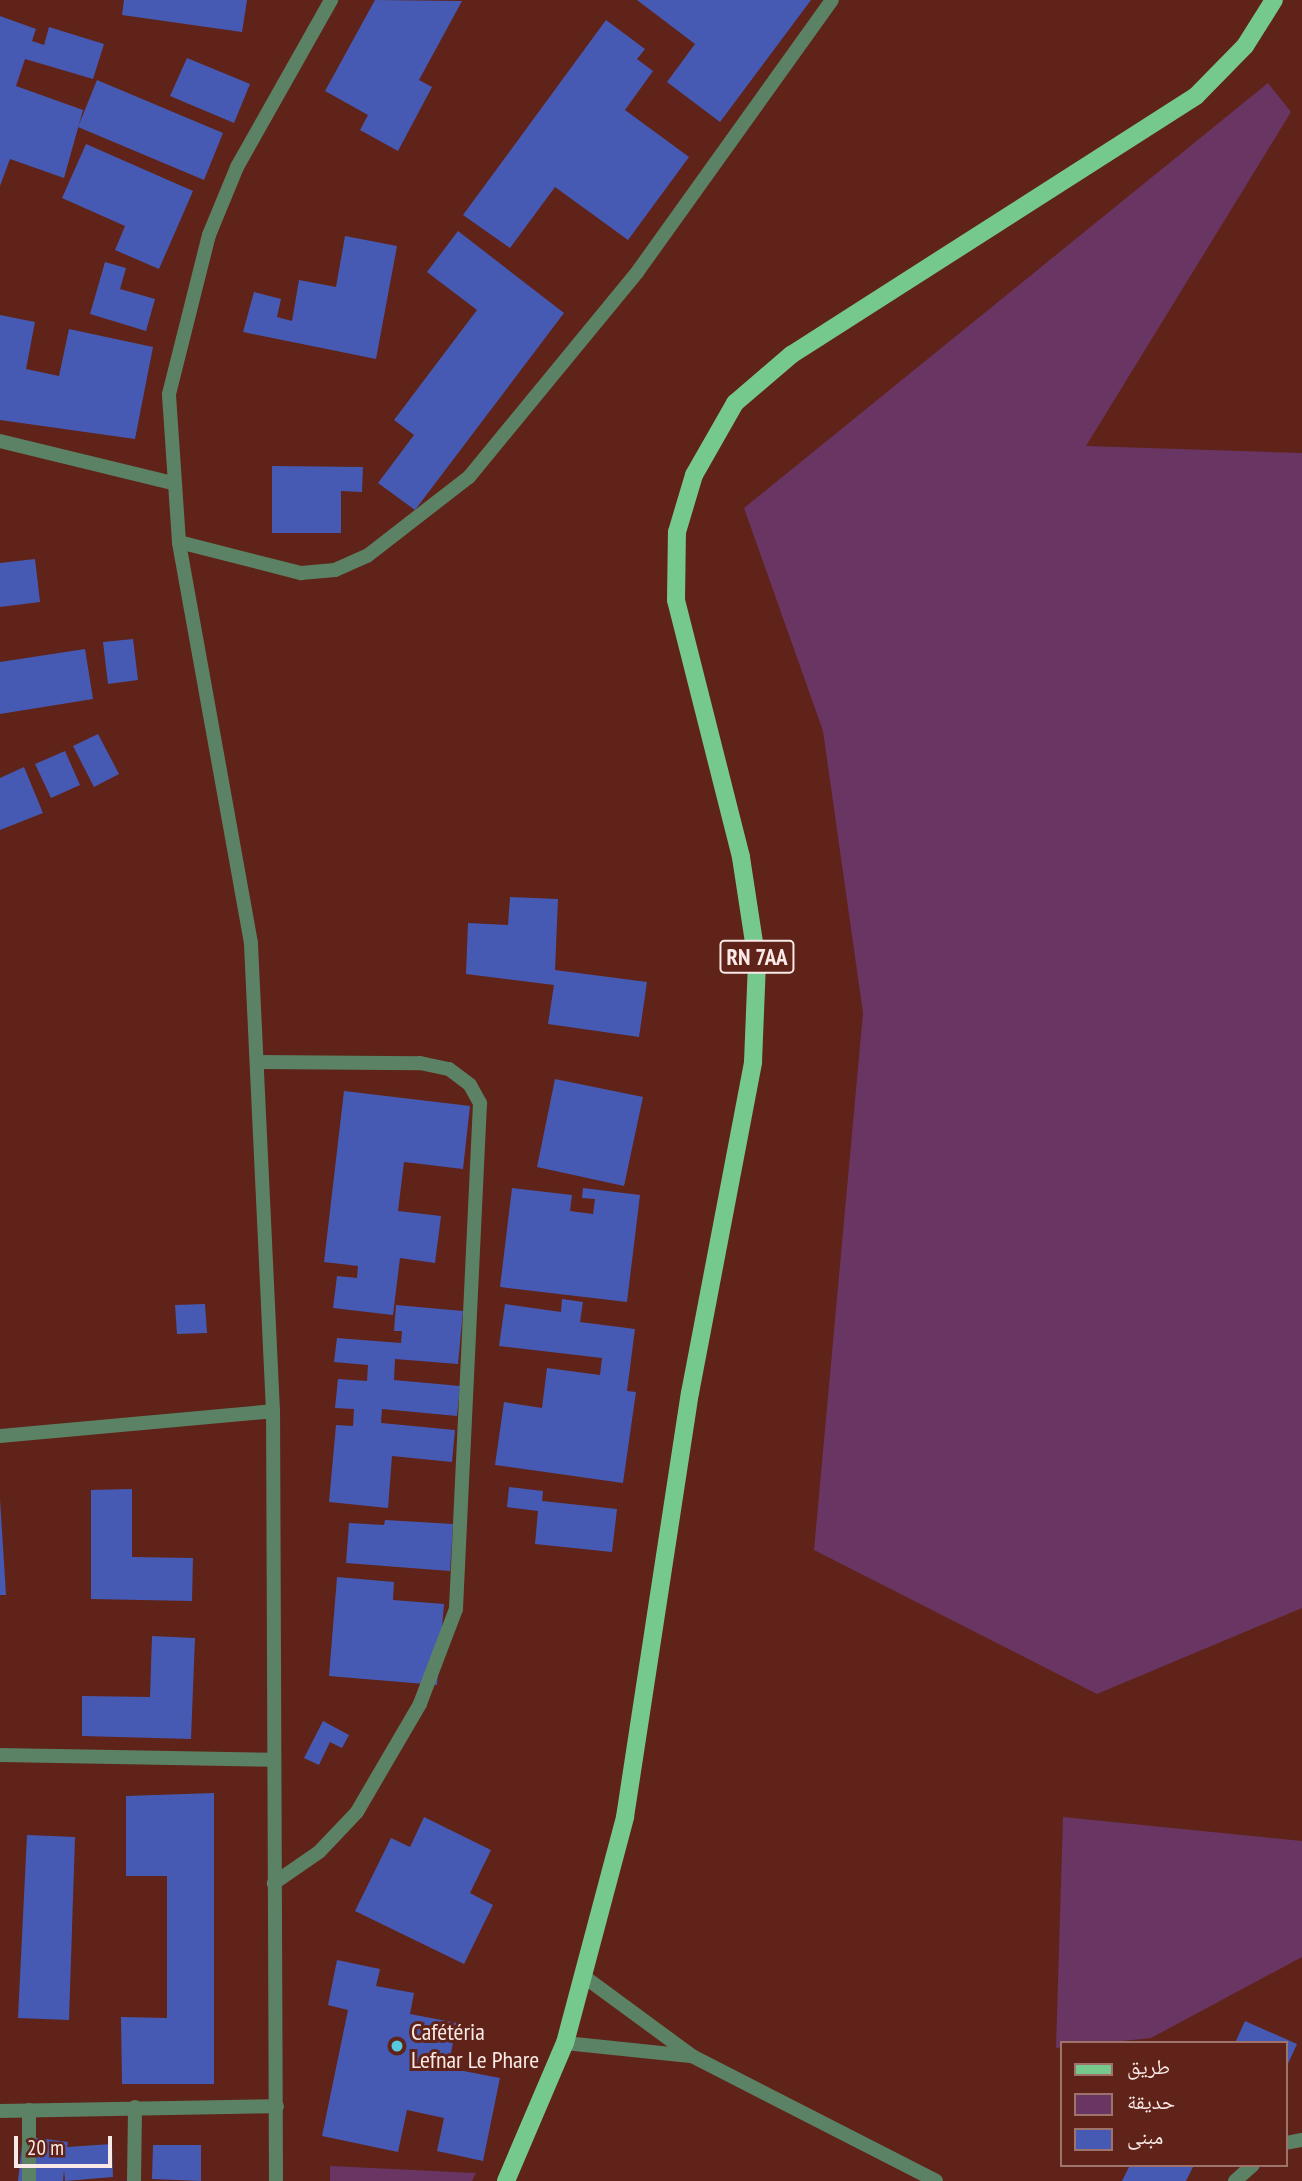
<!DOCTYPE html>
<html>
<head>
<meta charset="utf-8">
<style>
  body { margin:0 }
  #map { position:relative; width:1302px; height:2181px; overflow:hidden; background:#5f2319; font-family:"PT Sans Narrow","Noto Naskh Arabic",sans-serif }
  div>[style] { position:absolute }
  .green>* { inset:0; background:#693563 }
  .building>* { inset:0; background:#475ab3 }
  .lane>* { height:14px; margin:-7px; padding:0 7px; transform-origin:7px; border-radius:7px; background:#5b8264 }
  .street>* { height:14px; margin:-7px; padding:0 7px; transform-origin:7px; border-radius:7px; background:#5b8264 }
  .primary>* { height:18px; margin:-9px; padding:0 9px; transform-origin:9px; border-radius:9px; background:#76c98c }
  .dots>* { width:19px; height:19px; translate:-50% -50%; box-sizing:border-box; border:4px solid #5f2319; border-radius:50% }
  span { translate:-50% -50%; white-space:nowrap; text-align:center; line-height:1.15; -webkit-text-stroke:6px #5f2319; paint-order:stroke }
  .shield-label span { padding:2px 5px; background:#5f2319; border:2px solid; border-radius:5px; -webkit-text-stroke-width:0 }
  .shield-label { font-size:23px; color:#faeae7; font-weight:700 }
  .poi-label { font-size:24px; color:#faeae7 }
  .left { translate:0 -50%; text-align:left }
  .legend { position:absolute; left:1060px; top:2041px; width:228px; height:126px; box-sizing:border-box; background:#5f2319; border:2px solid #9d736b; margin:0; padding:9px 12px; list-style:none; font-size:21px; color:#faeae7 }
  .legend li { display:flex; align-items:center; gap:14px; height:35px }
  .legend b { width:35px; border:2px solid #9d736b }
  .scale { position:absolute; left:14px; top:2136px; width:98px; height:32px; box-sizing:border-box; border:4px solid #faeae7; border-top:0; padding-left:9px; font-size:21px; line-height:24px; white-space:nowrap; color:#faeae7; -webkit-text-stroke:5px #5f2319; paint-order:stroke }
</style>
</head>
<body>
<div id="map">
  <div class="green">
    <i style="clip-path:polygon(1268px 83px,1291px 112px,1086px 446px,1302px 453px,1302px 1608px,1097px 1694px,814px 1550px,863px 1013px,823px 731px,744px 508px)"></i>
    <i style="clip-path:polygon(1063px 1817px,1302px 1841px,1302px 1957px,1151px 2038px,1056px 2048px)"></i>
    <i style="clip-path:polygon(330px 2166px,476px 2173px,472px 2181px,330px 2181px)"></i>
  </div>
  <div class="building">
    <i style="clip-path:polygon(124px 0,247px 0,242px 32px,122px 15px)"></i>
    <i style="clip-path:polygon(375px 0,462px 1px,419px 80px,432px 87px,398px 151px,360px 130px,368px 115px,325px 91px)"></i>
    <i style="clip-path:polygon(637px 0,811px 0,720px 122px,667px 82px,695px 44px)"></i>
    <i style="clip-path:polygon(0 16px,36px 29px,32px 41px,44px 45px,49px 27px,104px 44px,93px 79px,25px 59px,16px 86px,83px 110px,64px 178px,10px 159px,0 186px)"></i>
    <i style="clip-path:polygon(606px 20px,645px 49px,637px 59px,653px 71px,625px 110px,689px 157px,628px 240px,555px 187px,510px 248px,463px 215px)"></i>
    <i style="clip-path:polygon(187px 58px,250px 84px,234px 123px,170px 96px)"></i>
    <i style="clip-path:polygon(97px 80px,223px 133px,204px 180px,78px 127px)"></i>
    <i style="clip-path:polygon(86px 144px,193px 191px,159px 269px,115px 250px,125px 226px,62px 198px)"></i>
    <i style="clip-path:polygon(458px 231px,564px 313px,415px 510px,378px 483px,414px 435px,394px 420px,477px 310px,427px 272px)"></i>
    <i style="clip-path:polygon(345px 236px,397px 246px,376px 359px,243px 332px,254px 292px,281px 299px,277px 317px,292px 321px,299px 280px,336px 287px)"></i>
    <i style="clip-path:polygon(105px 262px,126px 268px,120px 289px,155px 299px,146px 331px,90px 314px)"></i>
    <i style="clip-path:polygon(0 315px,35px 322px,26px 369px,59px 376px,69px 329px,153px 347px,135px 439px,0 420px)"></i>
    <i style="clip-path:polygon(272px 466px,363px 467px,362px 492px,341px 491px,341px 533px,272px 533px)"></i>
    <i style="clip-path:polygon(35px 559px,40px 602px,0 607px,0 563px)"></i>
    <i style="clip-path:polygon(133px 639px,138px 680px,108px 684px,103px 642px)"></i>
    <i style="clip-path:polygon(85px 649px,93px 699px,0 714px,0 662px)"></i>
    <i style="clip-path:polygon(98px 734px,119px 774px,94px 787px,73px 746px)"></i>
    <i style="clip-path:polygon(65px 751px,80px 785px,51px 798px,35px 764px)"></i>
    <i style="clip-path:polygon(24px 767px,43px 813px,0 830px,0 778px)"></i>
    <i style="clip-path:polygon(510px 897px,558px 899px,555px 970px,647px 982px,639px 1037px,548px 1024px,554px 985px,466px 974px,468px 923px,508px 925px)"></i>
    <i style="clip-path:polygon(555px 1079px,643px 1097px,624px 1186px,537px 1167px)"></i>
    <i style="clip-path:polygon(344px 1091px,470px 1106px,463px 1169px,404px 1162px,398px 1211px,441px 1216px,435px 1263px,400px 1258px,393px 1315px,333px 1308px,337px 1276px,357px 1278px,358px 1266px,324px 1262px)"></i>
    <i style="clip-path:polygon(512px 1188px,572px 1195px,570px 1211px,593px 1214px,595px 1199px,582px 1198px,583px 1188px,640px 1195px,627px 1302px,500px 1287px)"></i>
    <i style="clip-path:polygon(562px 1299px,583px 1302px,580px 1322px,635px 1329px,627px 1391px,636px 1392px,623px 1483px,495px 1465px,504px 1402px,542px 1408px,547px 1368px,600px 1375px,602px 1358px,499px 1346px,505px 1304px,561px 1312px)"></i>
    <i style="clip-path:polygon(205px 1304px,207px 1333px,177px 1334px,175px 1305px)"></i>
    <i style="clip-path:polygon(396px 1305px,463px 1311px,458px 1364px,395px 1359px,394px 1380px,460px 1386px,457px 1416px,382px 1409px,381px 1423px,455px 1430px,452px 1462px,392px 1456px,388px 1508px,329px 1502px,336px 1425px,353px 1426px,354px 1409px,335px 1408px,338px 1379px,367px 1381px,368px 1365px,334px 1362px,337px 1338px,401px 1343px,402px 1331px,394px 1331px)"></i>
    <i style="clip-path:polygon(509px 1487px,543px 1491px,542px 1501px,617px 1509px,612px 1552px,535px 1544px,538px 1511px,507px 1507px)"></i>
    <i style="clip-path:polygon(132px 1489px,132px 1557px,193px 1558px,192px 1601px,91px 1599px,91px 1490px)"></i>
    <i style="clip-path:polygon(0 1499px,6px 1595px,0 1595px)"></i>
    <i style="clip-path:polygon(385px 1520px,453px 1524px,450px 1571px,346px 1563px,349px 1523px,384px 1525px)"></i>
    <i style="clip-path:polygon(337px 1577px,394px 1582px,393px 1600px,444px 1604px,437px 1685px,329px 1676px)"></i>
    <i style="clip-path:polygon(152px 1636px,195px 1638px,191px 1739px,82px 1736px,82px 1696px,150px 1697px)"></i>
    <i style="clip-path:polygon(323px 1721px,349px 1735px,342px 1748px,330px 1742px,319px 1765px,304px 1758px)"></i>
    <i style="clip-path:polygon(214px 1793px,214px 2084px,122px 2084px,121px 2017px,167px 2018px,167px 1876px,126px 1876px,126px 1796px)"></i>
    <i style="clip-path:polygon(424px 1817px,491px 1850px,470px 1893px,493px 1905px,464px 1964px,355px 1911px,391px 1838px,410px 1847px)"></i>
    <i style="clip-path:polygon(27px 1835px,75px 1837px,69px 2020px,18px 2018px)"></i>
    <i style="clip-path:polygon(337px 1960px,380px 1969px,376px 1986px,414px 1993px,410px 2014px,457px 2023px,448px 2068px,500px 2078px,483px 2161px,437px 2151px,444px 2118px,407px 2110px,398px 2152px,322px 2136px,348px 2010px,328px 2005px)"></i>
    <i style="clip-path:polygon(1245px 2021px,1297px 2044px,1286px 2068px,1286px 2043px,1235px 2043px)"></i>
    <i style="clip-path:polygon(23px 2136px,68px 2142px,67px 2147px,112px 2144px,113px 2177px,65px 2181px,64px 2170px,63px 2181px,18px 2181px)"></i>
    <i style="clip-path:polygon(153px 2145px,201px 2145px,201px 2181px,152px 2179px)"></i>
    <i style="clip-path:polygon(1130px 2165px,1194px 2165px,1186px 2181px,1122px 2181px)"></i>
  </div>
  <div class="lane">
    <i style="left:29px;top:2181px;width:71px;rotate:-90deg"></i>
    <i style="left:134px;top:2181px;width:74px;rotate:-89.2deg"></i>
  </div>
  <div class="street">
    <i style="left:0;top:441px;width:177px;rotate:13.7deg"></i>
    <i style="left:179px;top:542px;width:126px;rotate:14.3deg"></i>
    <i style="left:301px;top:573px;width:34px;rotate:-5deg"></i>
    <i style="left:335px;top:570px;width:35px;rotate:-24deg"></i>
    <i style="left:367px;top:556px;width:129px;rotate:-37.8deg"></i>
    <i style="left:469px;top:477px;width:266px;rotate:-50.6deg"></i>
    <i style="left:638px;top:271px;width:333px;rotate:-54.4deg"></i>
    <i style="left:258px;top:1062px;width:162px;rotate:0.4deg"></i>
    <i style="left:420px;top:1063px;width:30px;rotate:12deg"></i>
    <i style="left:449px;top:1069px;width:26px;rotate:37deg"></i>
    <i style="left:470px;top:1085px;width:21px;rotate:61deg"></i>
    <i style="left:480px;top:1103px;width:507px;rotate:92.72deg"></i>
    <i style="left:456px;top:1609px;width:102px;rotate:110.8deg"></i>
    <i style="left:420px;top:1704px;width:125px;rotate:120.3deg"></i>
    <i style="left:357px;top:1812px;width:55px;rotate:133.5deg"></i>
    <i style="left:319px;top:1852px;width:55px;rotate:145.4deg"></i>
    <i style="left:0;top:1436px;width:274px;rotate:-5.2deg"></i>
    <i style="left:0;top:1755px;width:274px;rotate:1deg"></i>
    <i style="left:586px;top:1978px;width:132px;rotate:36.3deg"></i>
    <i style="left:692px;top:2056px;width:274px;rotate:27.1deg"></i>
    <i style="left:565px;top:2043px;width:126px;rotate:5.9deg"></i>
    <i style="left:0;top:2111px;width:277px;rotate:-1deg"></i>
    <i style="left:1286px;top:2143px;width:16px;rotate:-11deg"></i>
    <i style="left:276px;top:2181px;width:770px;rotate:-90.22deg"></i>
    <i style="left:273px;top:1411px;width:469px;rotate:-92.7deg"></i>
    <i style="left:251px;top:943px;width:407px;rotate:-100.2deg"></i>
    <i style="left:179px;top:542px;width:148px;rotate:-93.9deg"></i>
    <i style="left:169px;top:394px;width:164px;rotate:-75.9deg"></i>
    <i style="left:209px;top:235px;width:74px;rotate:-67.6deg"></i>
    <i style="left:237px;top:167px;width:192px;rotate:-60.6deg"></i>
    <i style="left:1235px;top:2181px;width:24px;rotate:-42deg"></i>
  </div>
  <div class="primary">
    <i style="left:506px;top:2181px;width:150px;rotate:-66.9deg"></i>
    <i style="left:565px;top:2043px;width:234px;rotate:-75.1deg"></i>
    <i style="left:625px;top:1817px;width:429px;rotate:-81.3deg"></i>
    <i style="left:690px;top:1393px;width:337px;rotate:-79.2deg"></i>
    <i style="left:753px;top:1062px;width:100px;rotate:-87.7deg"></i>
    <i style="left:757px;top:962px;width:106px;rotate:-98.7deg"></i>
    <i style="left:741px;top:857px;width:265px;rotate:-104.2deg"></i>
    <i style="left:676px;top:600px;width:68px;rotate:-89.2deg"></i>
    <i style="left:677px;top:532px;width:59px;rotate:-73.4deg"></i>
    <i style="left:694px;top:475px;width:83px;rotate:-60.3deg"></i>
    <i style="left:735px;top:403px;width:74px;rotate:-40.6deg"></i>
    <i style="left:791px;top:355px;width:481px;rotate:-32.6deg"></i>
    <i style="left:1196px;top:96px;width:70px;rotate:-45.6deg"></i>
    <i style="left:1245px;top:46px;width:54px;rotate:-57.8deg"></i>
  </div>
  <div class="dots">
    <i style="left:397px;top:2046px;background:#55cade"></i>
  </div>
  <div class="shield-label">
    <span style="left:757px;top:957px">RN 7AA</span>
  </div>
  <div class="poi-label">
    <span class="left" style="left:411px;top:2046px">Cafétéria<br>Lefnar Le Phare</span>
  </div>
  <ul class="legend">
  <li><b style="height:9px;background:#76c98c"></b>طريق</li>
  <li><b style="height:19px;background:#693563"></b>حديقة</li>
  <li><b style="height:19px;background:#475ab3"></b>مبنى</li>
  </ul>
  <div class="scale">20 m</div>
</div>
</body>
</html>
